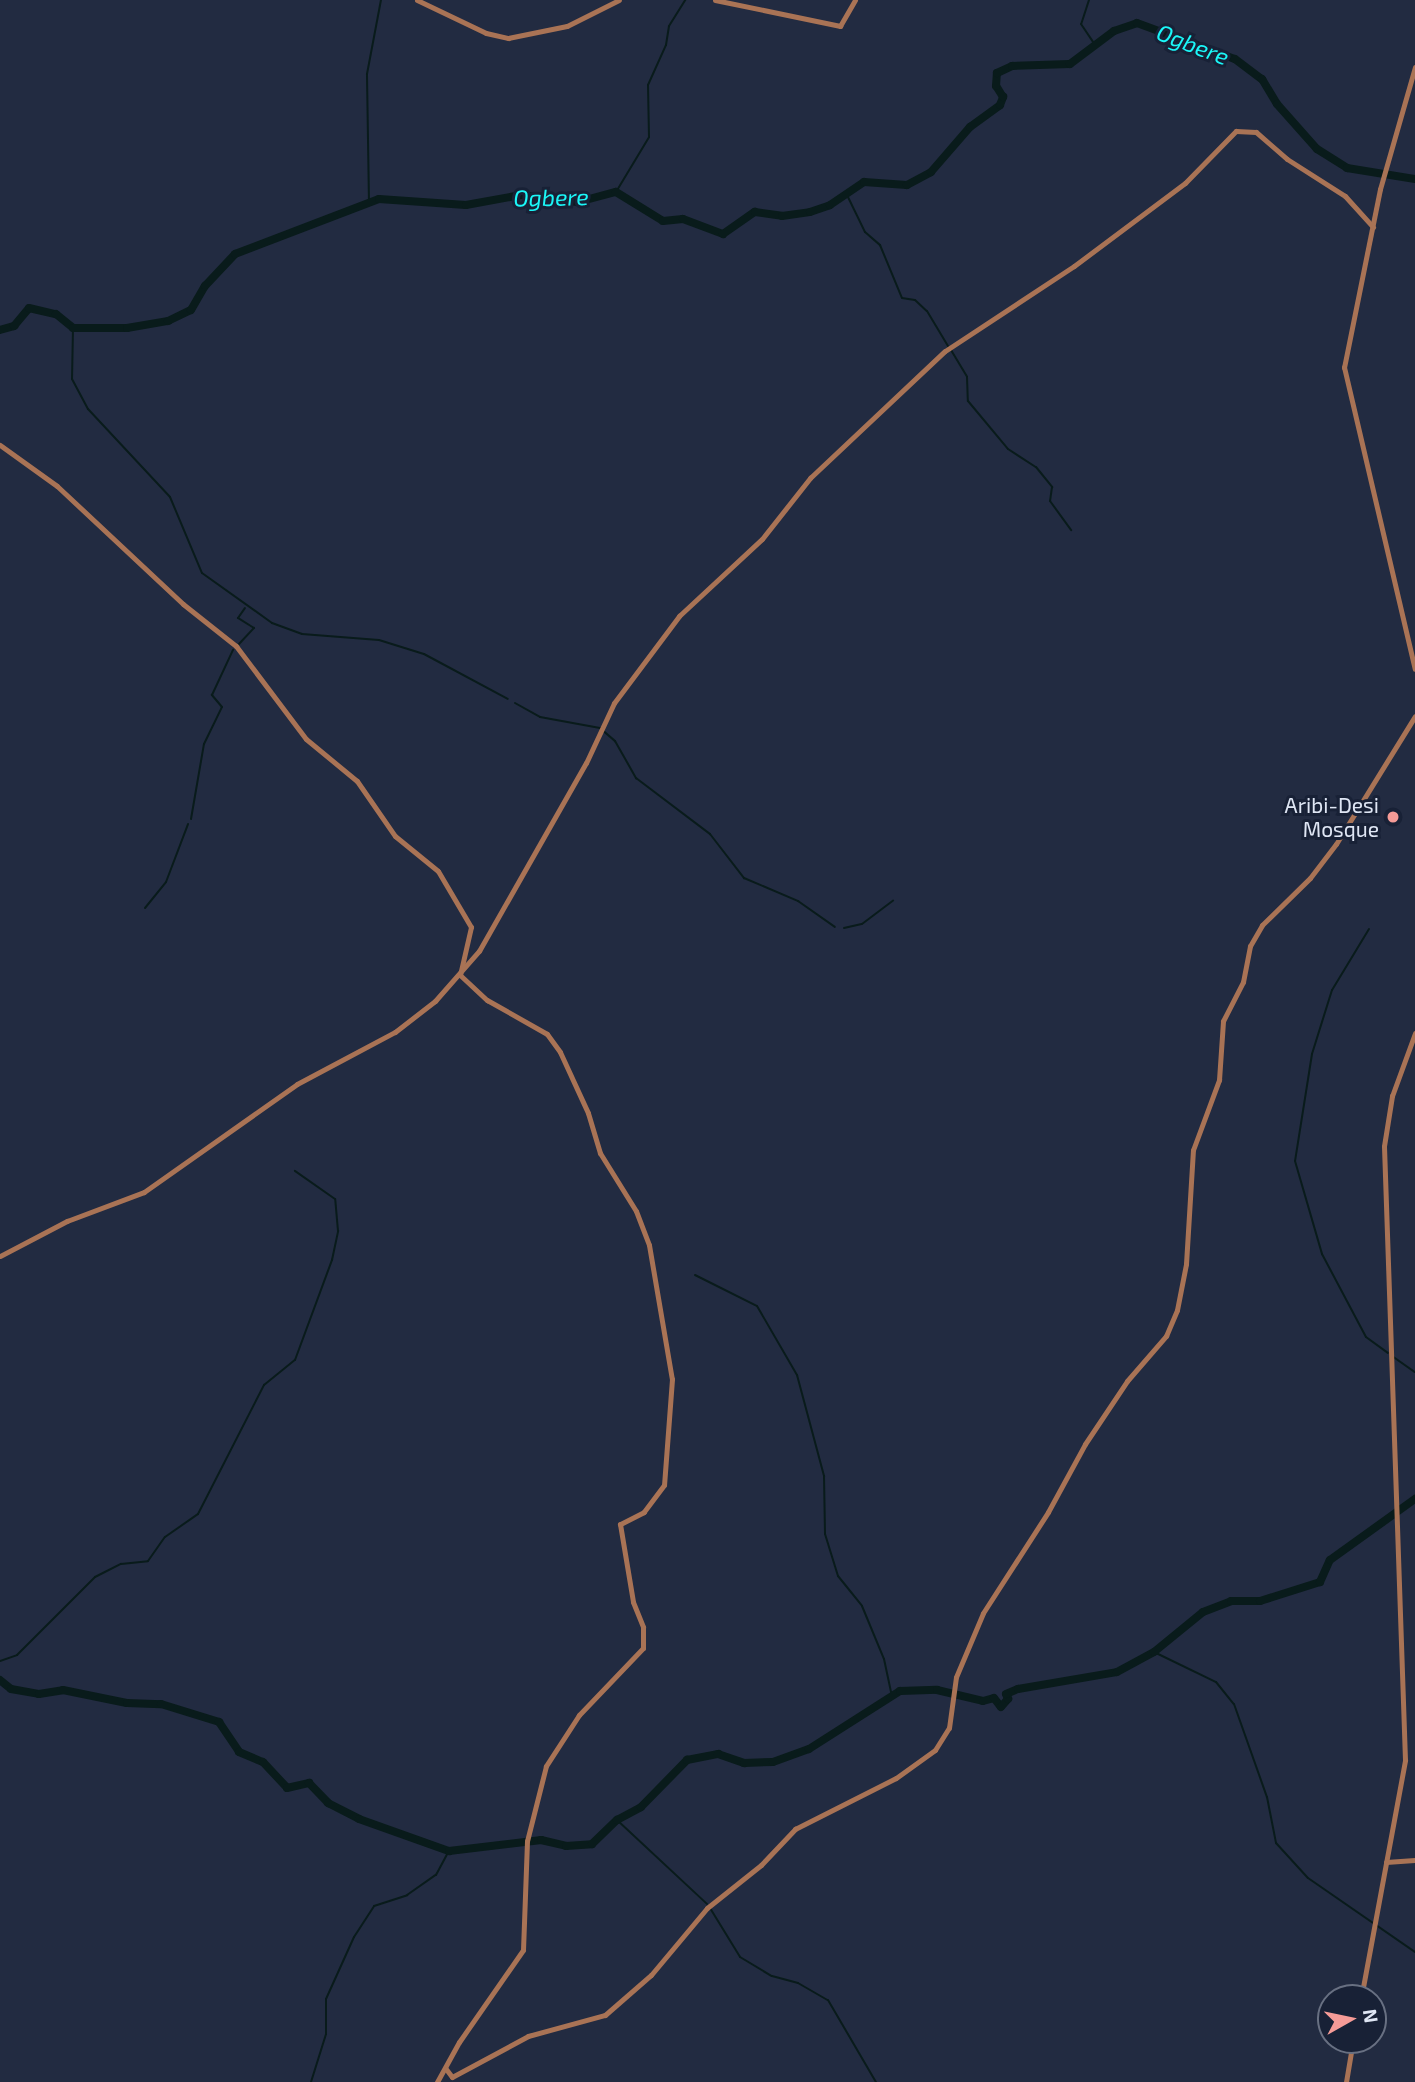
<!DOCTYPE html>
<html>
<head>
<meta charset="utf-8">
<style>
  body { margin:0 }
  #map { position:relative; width:1415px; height:2082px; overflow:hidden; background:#222b41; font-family:"Exo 2",sans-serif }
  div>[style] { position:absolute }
  .stream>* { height:2px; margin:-1px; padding:0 1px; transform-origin:1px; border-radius:1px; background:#091b1b }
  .river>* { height:8px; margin:-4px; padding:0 4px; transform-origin:4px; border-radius:4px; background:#091b1b }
  .secondary>* { height:5px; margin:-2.5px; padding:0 2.5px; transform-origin:2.5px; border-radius:2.5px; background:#a97355 }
  .dots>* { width:19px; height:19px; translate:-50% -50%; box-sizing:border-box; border:4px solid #182136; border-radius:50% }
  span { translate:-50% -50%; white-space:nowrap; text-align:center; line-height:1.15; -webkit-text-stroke:6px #182136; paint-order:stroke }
  .poi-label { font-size:21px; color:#dfe6f4 }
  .right { translate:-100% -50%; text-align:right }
  .water-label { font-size:23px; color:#1bf7f8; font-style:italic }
  .north { position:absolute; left:1317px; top:1984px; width:70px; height:70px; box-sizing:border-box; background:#182136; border:2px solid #687082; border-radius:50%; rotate:81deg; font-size:19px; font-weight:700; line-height:28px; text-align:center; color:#dfe6f4 }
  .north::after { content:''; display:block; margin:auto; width:24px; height:32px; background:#f59b97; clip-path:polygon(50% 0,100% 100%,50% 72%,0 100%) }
</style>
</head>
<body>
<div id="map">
  <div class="stream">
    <i style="left:1089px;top:0;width:25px;rotate:108deg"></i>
    <i style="left:1081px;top:24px;width:23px;rotate:56deg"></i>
    <i style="left:616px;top:192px;width:64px;rotate:-59deg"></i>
    <i style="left:649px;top:137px;width:52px;rotate:-91.1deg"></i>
    <i style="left:648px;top:85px;width:44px;rotate:-65.8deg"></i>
    <i style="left:666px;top:45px;width:19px;rotate:-81deg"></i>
    <i style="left:669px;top:26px;width:31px;rotate:-58deg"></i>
    <i style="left:847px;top:195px;width:41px;rotate:64.1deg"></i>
    <i style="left:865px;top:232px;width:20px;rotate:41deg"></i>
    <i style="left:880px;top:245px;width:57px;rotate:67.5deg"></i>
    <i style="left:902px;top:298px;width:13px;rotate:9deg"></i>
    <i style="left:915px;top:300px;width:16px;rotate:43deg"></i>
    <i style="left:927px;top:311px;width:41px;rotate:59deg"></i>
    <i style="left:369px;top:203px;width:129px;rotate:-90.9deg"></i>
    <i style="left:367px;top:74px;width:75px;rotate:-79.3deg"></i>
    <i style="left:73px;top:328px;width:51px;rotate:91.1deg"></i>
    <i style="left:72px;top:379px;width:34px;rotate:62deg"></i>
    <i style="left:88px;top:409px;width:120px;rotate:47deg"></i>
    <i style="left:170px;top:497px;width:82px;rotate:67.2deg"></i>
    <i style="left:202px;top:573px;width:86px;rotate:35.5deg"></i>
    <i style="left:272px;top:623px;width:32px;rotate:20deg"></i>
    <i style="left:302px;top:634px;width:77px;rotate:4.5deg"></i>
    <i style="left:379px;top:640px;width:47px;rotate:17.3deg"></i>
    <i style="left:424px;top:654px;width:95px;rotate:28.2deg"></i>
    <i style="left:951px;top:350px;width:31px;rotate:59deg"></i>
    <i style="left:967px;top:377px;width:24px;rotate:88deg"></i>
    <i style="left:968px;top:401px;width:62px;rotate:50.2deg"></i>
    <i style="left:1008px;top:449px;width:33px;rotate:33deg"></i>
    <i style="left:1036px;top:467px;width:26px;rotate:51deg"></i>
    <i style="left:1052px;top:487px;width:14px;rotate:98deg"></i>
    <i style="left:1050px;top:501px;width:36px;rotate:54deg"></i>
    <i style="left:239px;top:644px;width:22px;rotate:-47deg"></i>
    <i style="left:254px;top:628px;width:19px;rotate:-148deg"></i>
    <i style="left:238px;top:618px;width:12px;rotate:-55deg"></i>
    <i style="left:515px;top:703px;width:29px;rotate:29deg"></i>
    <i style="left:540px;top:717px;width:61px;rotate:10.4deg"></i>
    <i style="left:600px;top:728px;width:20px;rotate:41deg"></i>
    <i style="left:615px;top:741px;width:43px;rotate:60.4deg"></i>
    <i style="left:636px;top:778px;width:93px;rotate:37.1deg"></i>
    <i style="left:710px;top:834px;width:56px;rotate:52.3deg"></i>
    <i style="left:744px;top:878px;width:59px;rotate:23.1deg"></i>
    <i style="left:798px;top:901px;width:45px;rotate:35.1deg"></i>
    <i style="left:191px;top:819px;width:76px;rotate:-80.2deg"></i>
    <i style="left:204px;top:744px;width:41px;rotate:-64.1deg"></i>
    <i style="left:222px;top:707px;width:16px;rotate:-130deg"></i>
    <i style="left:212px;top:695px;width:50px;rotate:-65deg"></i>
    <i style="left:145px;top:908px;width:33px;rotate:-51deg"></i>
    <i style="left:166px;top:882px;width:62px;rotate:-69.2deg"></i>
    <i style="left:844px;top:928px;width:18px;rotate:-13deg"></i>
    <i style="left:862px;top:924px;width:39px;rotate:-37deg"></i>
    <i style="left:1369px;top:929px;width:71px;rotate:121.2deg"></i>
    <i style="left:1332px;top:990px;width:67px;rotate:107.4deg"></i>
    <i style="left:1312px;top:1054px;width:108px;rotate:99deg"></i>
    <i style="left:1295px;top:1161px;width:97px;rotate:73.8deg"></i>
    <i style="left:1322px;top:1254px;width:94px;rotate:62.1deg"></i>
    <i style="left:1366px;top:1337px;width:27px;rotate:36deg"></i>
    <i style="left:695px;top:1275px;width:69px;rotate:26.6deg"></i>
    <i style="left:757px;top:1306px;width:80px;rotate:59.9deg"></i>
    <i style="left:797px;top:1375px;width:105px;rotate:75deg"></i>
    <i style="left:824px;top:1476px;width:58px;rotate:89deg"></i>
    <i style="left:825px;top:1534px;width:44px;rotate:72.8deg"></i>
    <i style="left:838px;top:1576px;width:38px;rotate:51deg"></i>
    <i style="left:862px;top:1606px;width:57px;rotate:67.5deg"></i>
    <i style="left:884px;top:1659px;width:39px;rotate:78deg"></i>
    <i style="left:1392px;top:1356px;width:28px;rotate:35deg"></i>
    <i style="left:1154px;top:1652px;width:69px;rotate:25.8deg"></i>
    <i style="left:1216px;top:1682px;width:28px;rotate:51deg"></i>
    <i style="left:1234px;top:1704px;width:99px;rotate:70.5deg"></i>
    <i style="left:1267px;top:1797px;width:47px;rotate:78.9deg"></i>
    <i style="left:1276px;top:1843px;width:47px;rotate:47.6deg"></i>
    <i style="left:1308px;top:1878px;width:130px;rotate:34.7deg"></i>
    <i style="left:0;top:1661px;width:18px;rotate:-19deg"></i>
    <i style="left:17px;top:1655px;width:110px;rotate:-45deg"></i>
    <i style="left:95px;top:1577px;width:29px;rotate:-27deg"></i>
    <i style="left:121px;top:1564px;width:27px;rotate:-6deg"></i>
    <i style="left:148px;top:1561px;width:29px;rotate:-55deg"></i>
    <i style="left:165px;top:1537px;width:40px;rotate:-34.9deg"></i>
    <i style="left:198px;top:1514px;width:145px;rotate:-62.9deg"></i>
    <i style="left:264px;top:1385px;width:40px;rotate:-39deg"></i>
    <i style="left:295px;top:1360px;width:107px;rotate:-69.7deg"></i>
    <i style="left:332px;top:1260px;width:30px;rotate:-78deg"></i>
    <i style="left:338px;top:1231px;width:32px;rotate:-95deg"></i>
    <i style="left:335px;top:1199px;width:49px;rotate:-145deg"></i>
    <i style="left:617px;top:1820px;width:123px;rotate:43deg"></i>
    <i style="left:710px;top:1908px;width:57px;rotate:58.5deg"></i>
    <i style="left:740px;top:1957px;width:37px;rotate:31deg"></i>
    <i style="left:772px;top:1976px;width:27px;rotate:15deg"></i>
    <i style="left:798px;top:1983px;width:34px;rotate:30deg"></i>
    <i style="left:828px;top:2000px;width:95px;rotate:59.7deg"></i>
    <i style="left:311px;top:2082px;width:50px;rotate:-72.6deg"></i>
    <i style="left:326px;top:2034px;width:35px;rotate:-90deg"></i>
    <i style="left:326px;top:1999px;width:68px;rotate:-65.7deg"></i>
    <i style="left:354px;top:1937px;width:37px;rotate:-57deg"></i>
    <i style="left:374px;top:1906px;width:35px;rotate:-18deg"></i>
    <i style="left:407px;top:1895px;width:35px;rotate:-35deg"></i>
    <i style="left:436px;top:1875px;width:27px;rotate:-62deg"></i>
  </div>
  <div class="river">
    <i style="left:0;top:330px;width:15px;rotate:-16deg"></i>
    <i style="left:14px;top:326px;width:23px;rotate:-50deg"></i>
    <i style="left:29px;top:308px;width:28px;rotate:13deg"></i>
    <i style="left:56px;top:314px;width:22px;rotate:39deg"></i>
    <i style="left:73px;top:328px;width:54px"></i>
    <i style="left:127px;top:328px;width:42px;rotate:-9.7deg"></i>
    <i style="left:168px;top:321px;width:25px;rotate:-26deg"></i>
    <i style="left:191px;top:310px;width:28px;rotate:-60deg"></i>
    <i style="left:205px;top:286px;width:44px;rotate:-46.8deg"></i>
    <i style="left:235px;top:254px;width:154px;rotate:-20.9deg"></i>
    <i style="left:379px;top:199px;width:87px;rotate:3.9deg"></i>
    <i style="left:466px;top:205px;width:56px;rotate:-10.3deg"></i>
    <i style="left:521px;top:195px;width:57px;rotate:7deg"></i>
    <i style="left:578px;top:202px;width:39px;rotate:-15deg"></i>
    <i style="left:616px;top:192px;width:55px;rotate:31.7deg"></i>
    <i style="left:663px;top:221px;width:20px;rotate:-6deg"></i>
    <i style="left:683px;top:219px;width:43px;rotate:20.6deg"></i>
    <i style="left:723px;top:234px;width:39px;rotate:-35deg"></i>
    <i style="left:755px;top:212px;width:27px;rotate:8deg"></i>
    <i style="left:782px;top:216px;width:28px;rotate:-8deg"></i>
    <i style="left:810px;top:212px;width:21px;rotate:-19deg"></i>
    <i style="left:830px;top:205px;width:41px;rotate:-34.1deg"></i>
    <i style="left:864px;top:182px;width:43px;rotate:4deg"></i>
    <i style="left:907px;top:185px;width:27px;rotate:-28deg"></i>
    <i style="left:931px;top:172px;width:60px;rotate:-49.1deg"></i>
    <i style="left:970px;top:127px;width:37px;rotate:-36deg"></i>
    <i style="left:1000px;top:105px;width:9px;rotate:-69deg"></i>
    <i style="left:1003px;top:97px;width:13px;rotate:-122deg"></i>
    <i style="left:996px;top:86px;width:13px;rotate:-86deg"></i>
    <i style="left:997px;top:73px;width:17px;rotate:-25deg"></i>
    <i style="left:1012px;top:66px;width:58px;rotate:-2deg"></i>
    <i style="left:1070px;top:64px;width:55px;rotate:-36.9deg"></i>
    <i style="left:1114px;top:31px;width:24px;rotate:-19deg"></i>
    <i style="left:1137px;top:23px;width:104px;rotate:20.2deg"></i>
    <i style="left:1235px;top:59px;width:34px;rotate:37deg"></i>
    <i style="left:1262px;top:79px;width:29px;rotate:59deg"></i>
    <i style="left:1277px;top:104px;width:60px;rotate:48.4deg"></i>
    <i style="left:1317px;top:149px;width:36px;rotate:32deg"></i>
    <i style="left:1347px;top:168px;width:69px;rotate:9.2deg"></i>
    <i style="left:0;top:1680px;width:14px;rotate:39deg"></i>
    <i style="left:11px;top:1689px;width:28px;rotate:10deg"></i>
    <i style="left:39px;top:1694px;width:24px;rotate:-9deg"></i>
    <i style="left:63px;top:1690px;width:65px;rotate:11.5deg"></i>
    <i style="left:127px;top:1703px;width:34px;rotate:2deg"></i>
    <i style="left:161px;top:1704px;width:61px;rotate:17.2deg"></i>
    <i style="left:219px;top:1722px;width:36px;rotate:56deg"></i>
    <i style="left:239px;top:1752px;width:26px;rotate:23deg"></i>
    <i style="left:263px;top:1762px;width:35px;rotate:47deg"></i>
    <i style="left:287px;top:1788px;width:23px;rotate:-13deg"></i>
    <i style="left:309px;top:1783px;width:28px;rotate:46deg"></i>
    <i style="left:328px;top:1803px;width:35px;rotate:27deg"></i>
    <i style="left:359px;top:1819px;width:96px;rotate:19.6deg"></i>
    <i style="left:449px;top:1851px;width:93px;rotate:-6.8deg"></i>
    <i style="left:541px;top:1840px;width:26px;rotate:13deg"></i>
    <i style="left:566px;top:1846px;width:26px;rotate:-4deg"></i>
    <i style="left:592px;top:1844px;width:35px;rotate:-44deg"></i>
    <i style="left:617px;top:1820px;width:27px;rotate:-28deg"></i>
    <i style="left:641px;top:1807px;width:66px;rotate:-45.6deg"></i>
    <i style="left:687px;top:1760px;width:32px;rotate:-11deg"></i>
    <i style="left:718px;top:1754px;width:28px;rotate:19deg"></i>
    <i style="left:744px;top:1763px;width:29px;rotate:-2deg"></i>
    <i style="left:773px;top:1762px;width:38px;rotate:-20deg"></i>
    <i style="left:809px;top:1749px;width:108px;rotate:-32.5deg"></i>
    <i style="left:900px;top:1691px;width:37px;rotate:-2deg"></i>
    <i style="left:937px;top:1690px;width:47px;rotate:13.4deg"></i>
    <i style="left:983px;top:1701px;width:11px;rotate:-15deg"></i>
    <i style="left:994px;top:1698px;width:11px;rotate:52deg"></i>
    <i style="left:1001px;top:1707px;width:11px;rotate:-49deg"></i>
    <i style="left:1008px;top:1699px;width:5px;rotate:-112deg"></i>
    <i style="left:1006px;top:1694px;width:13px;rotate:-23deg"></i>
    <i style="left:1018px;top:1689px;width:100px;rotate:-9.7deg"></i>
    <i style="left:1117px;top:1672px;width:42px;rotate:-28.4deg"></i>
    <i style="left:1154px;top:1652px;width:63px;rotate:-39.2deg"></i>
    <i style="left:1203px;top:1612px;width:30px;rotate:-21deg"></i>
    <i style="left:1231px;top:1601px;width:29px"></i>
    <i style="left:1260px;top:1601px;width:63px;rotate:-17.6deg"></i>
    <i style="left:1320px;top:1582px;width:24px;rotate:-66deg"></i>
    <i style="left:1330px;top:1560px;width:105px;rotate:-35.7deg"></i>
  </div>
  <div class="secondary">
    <i style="left:417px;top:0;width:76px;rotate:25.6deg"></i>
    <i style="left:486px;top:33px;width:23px;rotate:13deg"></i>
    <i style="left:508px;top:38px;width:60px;rotate:-11.5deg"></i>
    <i style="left:567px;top:26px;width:58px;rotate:-26.6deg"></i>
    <i style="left:715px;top:0;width:128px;rotate:11.7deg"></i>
    <i style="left:840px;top:26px;width:30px;rotate:-60deg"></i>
    <i style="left:1415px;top:67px;width:127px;rotate:106deg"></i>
    <i style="left:1380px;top:189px;width:182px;rotate:101.4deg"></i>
    <i style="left:1344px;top:367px;width:310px;rotate:76.8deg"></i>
    <i style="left:0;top:445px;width:70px;rotate:35.7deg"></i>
    <i style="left:57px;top:486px;width:173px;rotate:43.1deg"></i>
    <i style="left:183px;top:604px;width:68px;rotate:38.4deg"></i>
    <i style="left:236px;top:646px;width:116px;rotate:53deg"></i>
    <i style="left:306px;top:739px;width:66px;rotate:39.5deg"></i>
    <i style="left:357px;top:781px;width:67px;rotate:55.4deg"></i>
    <i style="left:395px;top:836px;width:55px;rotate:39.1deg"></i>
    <i style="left:438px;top:871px;width:65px;rotate:59.5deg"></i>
    <i style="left:471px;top:927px;width:49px;rotate:102.9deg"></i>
    <i style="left:460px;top:975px;width:37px;rotate:43deg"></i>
    <i style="left:487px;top:1000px;width:69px;rotate:29.5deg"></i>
    <i style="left:547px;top:1034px;width:22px;rotate:54deg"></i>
    <i style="left:560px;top:1052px;width:67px;rotate:65.3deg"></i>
    <i style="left:588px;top:1113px;width:42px;rotate:73.3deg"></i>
    <i style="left:600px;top:1153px;width:68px;rotate:58.2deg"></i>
    <i style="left:636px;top:1211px;width:36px;rotate:69deg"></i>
    <i style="left:649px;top:1245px;width:136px;rotate:80.3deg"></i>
    <i style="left:672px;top:1379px;width:106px;rotate:94.3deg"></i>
    <i style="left:664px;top:1485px;width:34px;rotate:127deg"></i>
    <i style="left:644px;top:1512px;width:27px;rotate:153deg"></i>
    <i style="left:620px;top:1524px;width:79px;rotate:80.5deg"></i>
    <i style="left:633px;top:1602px;width:27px;rotate:68deg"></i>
    <i style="left:643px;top:1627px;width:21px;rotate:90deg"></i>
    <i style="left:643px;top:1648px;width:93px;rotate:133.7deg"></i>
    <i style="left:579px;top:1715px;width:61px;rotate:122.9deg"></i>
    <i style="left:546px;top:1766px;width:77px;rotate:104.2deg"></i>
    <i style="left:527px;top:1841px;width:109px;rotate:92.1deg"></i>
    <i style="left:523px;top:1950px;width:112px;rotate:124.8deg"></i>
    <i style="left:459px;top:2042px;width:46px;rotate:118.8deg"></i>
    <i style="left:0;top:1256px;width:76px;rotate:-27.6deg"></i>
    <i style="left:67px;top:1221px;width:82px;rotate:-20.6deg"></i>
    <i style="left:144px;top:1192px;width:187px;rotate:-35.2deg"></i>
    <i style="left:297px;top:1084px;width:111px;rotate:-28deg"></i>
    <i style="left:395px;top:1032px;width:51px;rotate:-37.8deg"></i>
    <i style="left:435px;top:1001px;width:67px;rotate:-48.7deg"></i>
    <i style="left:479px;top:951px;width:216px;rotate:-60.4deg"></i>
    <i style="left:586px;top:763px;width:66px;rotate:-65deg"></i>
    <i style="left:614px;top:703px;width:109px;rotate:-53.2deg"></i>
    <i style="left:679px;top:616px;width:113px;rotate:-42.9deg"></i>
    <i style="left:762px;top:539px;width:78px;rotate:-51.8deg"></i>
    <i style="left:810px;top:478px;width:185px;rotate:-43.3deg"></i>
    <i style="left:945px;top:351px;width:154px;rotate:-33.4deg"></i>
    <i style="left:1074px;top:266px;width:139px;rotate:-36.8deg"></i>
    <i style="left:1185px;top:183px;width:73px;rotate:-45.6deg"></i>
    <i style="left:1236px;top:131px;width:20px;rotate:3deg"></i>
    <i style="left:1256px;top:132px;width:41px;rotate:41.1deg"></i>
    <i style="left:1287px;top:159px;width:69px;rotate:32.5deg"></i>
    <i style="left:1345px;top:196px;width:42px;rotate:47.9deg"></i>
    <i style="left:1386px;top:1862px;width:29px;rotate:-4deg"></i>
    <i style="left:1361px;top:1998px;width:242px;rotate:-79.5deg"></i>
    <i style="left:1405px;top:1760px;width:614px;rotate:-91.96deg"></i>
    <i style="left:1384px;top:1146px;width:51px;rotate:-80.9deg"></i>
    <i style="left:1392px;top:1096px;width:67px;rotate:-69.9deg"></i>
    <i style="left:446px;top:2069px;width:10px;rotate:53deg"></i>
    <i style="left:452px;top:2077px;width:86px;rotate:-28.3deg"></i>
    <i style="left:528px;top:2036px;width:80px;rotate:-15.3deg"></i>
    <i style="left:605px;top:2015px;width:61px;rotate:-41deg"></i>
    <i style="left:651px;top:1975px;width:87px;rotate:-50.1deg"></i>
    <i style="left:707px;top:1908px;width:69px;rotate:-38.5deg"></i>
    <i style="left:761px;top:1865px;width:50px;rotate:-46.6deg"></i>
    <i style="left:795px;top:1829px;width:113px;rotate:-26.8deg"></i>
    <i style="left:896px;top:1778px;width:48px;rotate:-35.7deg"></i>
    <i style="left:935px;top:1750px;width:26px;rotate:-58deg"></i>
    <i style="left:949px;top:1728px;width:51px;rotate:-82.2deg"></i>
    <i style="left:956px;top:1677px;width:69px;rotate:-67.1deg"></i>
    <i style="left:983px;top:1613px;width:120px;rotate:-57.2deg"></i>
    <i style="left:1048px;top:1512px;width:77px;rotate:-61.4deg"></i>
    <i style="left:1085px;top:1444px;width:76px;rotate:-56.3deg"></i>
    <i style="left:1127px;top:1381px;width:60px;rotate:-49.1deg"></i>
    <i style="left:1166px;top:1336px;width:28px;rotate:-67deg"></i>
    <i style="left:1177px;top:1310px;width:47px;rotate:-78.9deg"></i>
    <i style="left:1186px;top:1264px;width:114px;rotate:-86.5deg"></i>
    <i style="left:1193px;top:1150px;width:75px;rotate:-69.6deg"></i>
    <i style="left:1219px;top:1080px;width:59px;rotate:-86.1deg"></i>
    <i style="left:1223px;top:1021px;width:44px;rotate:-62.9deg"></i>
    <i style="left:1243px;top:982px;width:37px;rotate:-79deg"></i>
    <i style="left:1250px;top:946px;width:24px;rotate:-60deg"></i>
    <i style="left:1262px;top:925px;width:67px;rotate:-44.4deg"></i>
    <i style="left:1310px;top:878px;width:43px;rotate:-52.6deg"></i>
    <i style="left:1336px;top:844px;width:150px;rotate:-58.3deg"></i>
    <i style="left:1346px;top:2082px;width:43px;rotate:-80.5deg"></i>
  </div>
  <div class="dots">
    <i style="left:1393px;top:817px;background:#f59b97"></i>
  </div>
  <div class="poi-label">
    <span class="right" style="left:1379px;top:817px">Aribi-Desi<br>Mosque</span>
  </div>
  <div class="water-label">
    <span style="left:1193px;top:44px;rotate:21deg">Ogbere</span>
    <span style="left:551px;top:197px;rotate:-1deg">Ogbere</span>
  </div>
  <div class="north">N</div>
</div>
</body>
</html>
